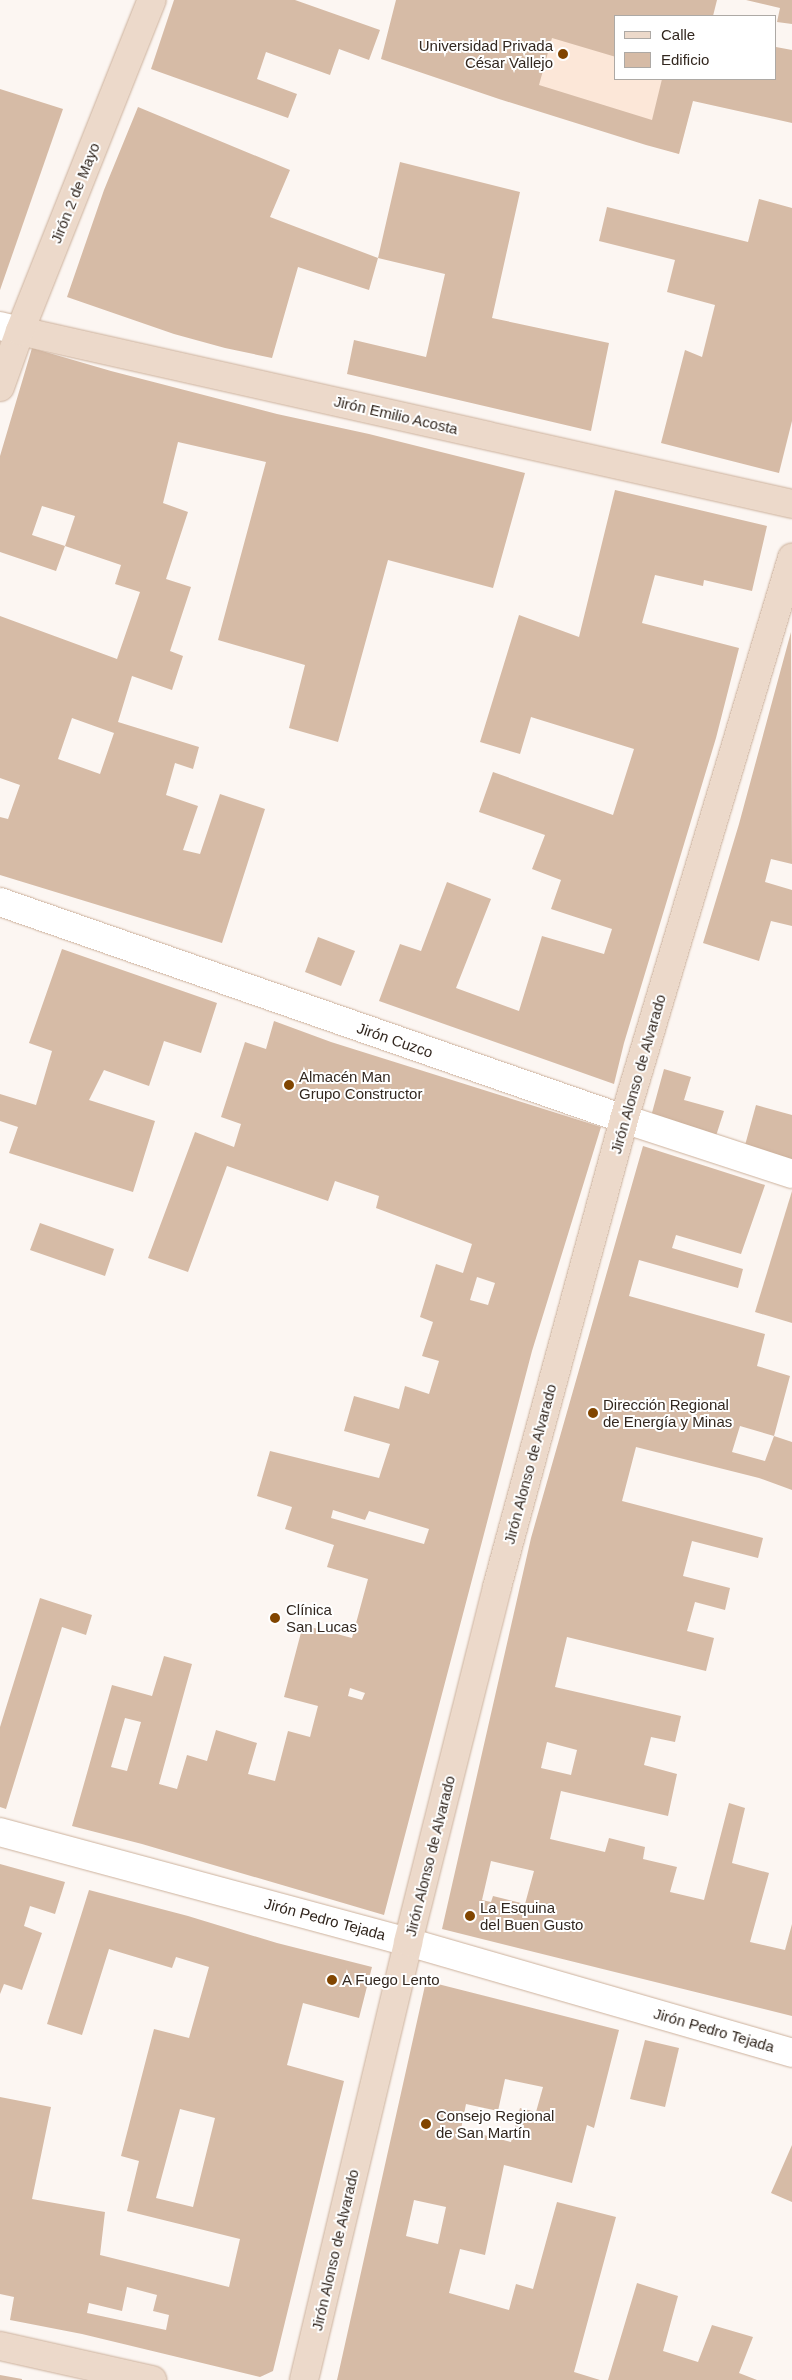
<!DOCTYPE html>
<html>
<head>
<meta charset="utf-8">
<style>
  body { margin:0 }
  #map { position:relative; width:792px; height:2380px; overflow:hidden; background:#fcf6f2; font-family:Helvetica,sans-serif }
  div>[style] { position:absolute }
  .built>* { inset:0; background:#fce7d8 }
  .building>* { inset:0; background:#d6bba6 }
  .roads { filter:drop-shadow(0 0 1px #ccb19c) drop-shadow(0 0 1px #ccb19c) }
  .street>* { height:28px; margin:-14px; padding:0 14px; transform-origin:14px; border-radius:14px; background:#fff }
  .secondary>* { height:28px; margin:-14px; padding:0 14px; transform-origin:14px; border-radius:14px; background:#ecd9ca }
  .dots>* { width:14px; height:14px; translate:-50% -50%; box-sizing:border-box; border:2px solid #fff; border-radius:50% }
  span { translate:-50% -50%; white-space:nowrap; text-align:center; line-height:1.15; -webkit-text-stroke:4px #fff; paint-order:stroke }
  .poi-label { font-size:15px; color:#32271f }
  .right { translate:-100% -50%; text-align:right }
  .left { translate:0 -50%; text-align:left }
  .street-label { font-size:15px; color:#32271f }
  .legend { position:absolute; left:614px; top:15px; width:162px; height:65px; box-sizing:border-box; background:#fff; border:1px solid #ada9a5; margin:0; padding:6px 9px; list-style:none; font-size:15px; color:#32271f }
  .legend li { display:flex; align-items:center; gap:10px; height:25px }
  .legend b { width:25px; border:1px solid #ada9a5 }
</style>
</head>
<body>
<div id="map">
  <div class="built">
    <i style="clip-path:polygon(525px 0,616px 29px,616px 79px,698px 79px,679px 154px,532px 108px)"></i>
  </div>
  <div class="building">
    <i style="clip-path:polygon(174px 0,295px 0,380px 30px,369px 60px,339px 49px,330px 75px,266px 52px,257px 79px,297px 94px,288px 118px,151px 69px)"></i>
    <i style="clip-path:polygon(396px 0,717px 0,713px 16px,616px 16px,616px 57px,552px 38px,539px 85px,652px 120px,662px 79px,776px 79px,776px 47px,792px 50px,792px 123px,693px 101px,679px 154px,646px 145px,499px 99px,381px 59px)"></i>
    <i style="clip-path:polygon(746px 0,792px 0,792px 24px,777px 22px,780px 8px)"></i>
    <i style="clip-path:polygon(0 89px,63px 109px,0 290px)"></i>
    <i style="clip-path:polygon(138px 107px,290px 170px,270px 217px,378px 258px,400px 162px,520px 192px,492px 318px,609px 343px,591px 431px,347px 374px,354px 340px,426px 357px,445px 274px,378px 258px,369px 290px,298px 267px,272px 358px,225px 348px,174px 334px,67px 297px,104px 190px)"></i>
    <i style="clip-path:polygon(759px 199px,792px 208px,792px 421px,779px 473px,661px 443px,685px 350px,702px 357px,715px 305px,667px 292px,675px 260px,599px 241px,607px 207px,748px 242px)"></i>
    <i style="clip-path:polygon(evenodd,32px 348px,111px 371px,277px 414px,369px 434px,525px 473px,493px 588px,388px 560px,338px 742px,289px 728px,305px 665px,218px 640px,266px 462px,178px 442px,163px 503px,188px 512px,166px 579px,191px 587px,170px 651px,183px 656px,172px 690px,132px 676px,118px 722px,199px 747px,193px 769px,175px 763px,166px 795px,198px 806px,183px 850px,200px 854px,220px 794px,265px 809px,222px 943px,0 875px,0 817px,8px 819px,20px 785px,0 778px,0 616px,117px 659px,140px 592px,115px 584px,121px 565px,65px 546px,56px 571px,0 552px,0 456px,32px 348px,42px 506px,75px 516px,65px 546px,32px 535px,42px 506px,32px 348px,72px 718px,114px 733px,100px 774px,58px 759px,72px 718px)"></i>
    <i style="clip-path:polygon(615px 490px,767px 526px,752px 591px,704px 580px,703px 586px,655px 575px,642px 623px,739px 648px,716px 738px,624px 1043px,614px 1084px,379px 1001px,400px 944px,421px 951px,447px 882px,491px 899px,456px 988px,519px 1011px,542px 936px,604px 954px,612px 929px,551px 909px,561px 880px,532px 869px,545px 835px,479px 812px,493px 772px,613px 815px,634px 749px,531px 717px,520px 754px,480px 742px,519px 615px,579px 637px)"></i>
    <i style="clip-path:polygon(791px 632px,792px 864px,771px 859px,765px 882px,792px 890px,792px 926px,771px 921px,759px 961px,703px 943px,739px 824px)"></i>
    <i style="clip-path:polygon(318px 937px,355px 951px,341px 986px,305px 972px)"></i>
    <i style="clip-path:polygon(62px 949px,217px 1003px,201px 1053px,164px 1041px,149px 1086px,104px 1070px,89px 1100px,155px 1121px,133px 1192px,9px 1153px,18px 1127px,0 1121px,0 1094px,36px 1105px,52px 1051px,29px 1043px)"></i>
    <i style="clip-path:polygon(evenodd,274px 1021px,331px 1042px,601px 1127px,532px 1351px,384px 1915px,142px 1844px,72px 1826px,112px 1685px,152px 1696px,164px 1656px,192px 1664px,159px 1784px,177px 1789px,187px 1755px,207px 1761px,216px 1730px,257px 1743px,248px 1774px,275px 1781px,288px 1731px,310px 1737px,318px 1706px,284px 1697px,303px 1625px,352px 1638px,368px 1579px,327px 1567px,334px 1545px,285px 1529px,292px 1507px,257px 1496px,270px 1451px,379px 1478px,390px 1444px,344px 1431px,354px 1396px,399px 1409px,405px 1386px,429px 1394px,439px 1361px,422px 1356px,433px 1322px,420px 1317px,436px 1264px,463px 1273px,472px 1244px,376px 1208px,379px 1196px,335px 1181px,328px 1201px,227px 1166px,188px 1272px,148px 1258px,195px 1132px,234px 1147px,241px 1124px,221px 1117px,245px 1042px,266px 1049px,274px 1021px,477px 1277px,495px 1283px,488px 1305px,470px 1300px,477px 1277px,274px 1021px,333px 1510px,365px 1520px,369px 1511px,429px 1529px,424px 1544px,331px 1518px,333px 1510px,274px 1021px,350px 1688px,365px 1693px,362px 1700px,348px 1696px,350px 1688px,274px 1021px,125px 1718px,141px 1722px,127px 1771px,111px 1767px,125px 1718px)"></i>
    <i style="clip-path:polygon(664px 1069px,691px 1077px,684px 1100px,724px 1111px,715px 1139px,650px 1120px)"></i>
    <i style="clip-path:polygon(756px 1105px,792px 1115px,792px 1162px,744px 1149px)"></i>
    <i style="clip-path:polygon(evenodd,643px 1146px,765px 1185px,741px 1254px,676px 1235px,672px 1248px,743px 1269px,738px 1288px,639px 1260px,629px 1296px,765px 1334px,757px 1366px,790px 1376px,774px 1436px,740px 1426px,732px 1452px,765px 1461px,774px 1436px,792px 1442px,792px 1490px,759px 1478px,636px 1447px,622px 1501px,763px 1538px,758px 1558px,692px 1541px,683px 1576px,730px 1588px,725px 1610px,695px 1602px,687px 1631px,714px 1638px,706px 1671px,567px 1637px,555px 1687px,681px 1716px,675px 1742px,651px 1737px,644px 1765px,677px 1774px,668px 1816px,561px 1791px,550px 1839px,605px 1852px,609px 1838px,645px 1847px,643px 1859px,677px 1867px,670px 1892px,704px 1900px,729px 1803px,745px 1808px,732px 1863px,769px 1873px,750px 1942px,785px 1950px,792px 1924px,792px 2016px,442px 1929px,531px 1538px,643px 1146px,547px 1742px,577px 1750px,571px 1775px,541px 1768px,547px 1742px,643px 1146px,491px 1861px,534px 1871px,525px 1904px,493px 1896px,491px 1902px,482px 1900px,491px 1861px)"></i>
    <i style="clip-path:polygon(792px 1191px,792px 1323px,755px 1312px)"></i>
    <i style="clip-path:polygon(40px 1223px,114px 1249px,105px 1276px,30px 1250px)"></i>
    <i style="clip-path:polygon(40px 1598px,92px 1615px,86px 1635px,62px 1627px,6px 1809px,0 1807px,0 1727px)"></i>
    <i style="clip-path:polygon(0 1864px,65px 1882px,55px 1914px,30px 1906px,24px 1926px,42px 1933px,22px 1990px,4px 1984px,0 1994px)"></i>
    <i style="clip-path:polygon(evenodd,89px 1890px,188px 1916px,277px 1943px,372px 1967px,359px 2018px,303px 2003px,287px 2065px,344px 2081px,273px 2371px,260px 2377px,82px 2334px,10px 2320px,14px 2297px,0 2294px,0 2097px,51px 2107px,32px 2199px,105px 2212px,100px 2255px,229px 2287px,240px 2239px,127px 2211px,139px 2161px,121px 2156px,154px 2029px,189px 2038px,209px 1967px,176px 1957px,172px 1968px,109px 1949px,82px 2035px,47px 2024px,89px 1890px,180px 2109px,215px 2118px,193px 2207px,156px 2198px,180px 2109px,89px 1890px,127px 2287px,157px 2295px,153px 2311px,169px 2315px,166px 2330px,87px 2313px,89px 2303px,122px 2311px,127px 2287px)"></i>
    <i style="clip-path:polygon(evenodd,426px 1981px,619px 2030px,594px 2128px,587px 2125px,572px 2183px,504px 2165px,485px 2255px,460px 2249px,449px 2293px,509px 2310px,516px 2284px,533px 2289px,557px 2202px,616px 2217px,574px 2372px,600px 2380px,337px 2380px,426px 1981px,505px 2079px,543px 2087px,536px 2112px,520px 2108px,511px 2142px,461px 2129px,466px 2104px,498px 2111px,505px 2079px,426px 1981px,414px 2200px,446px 2207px,438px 2244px,406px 2236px,414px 2200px)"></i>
    <i style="clip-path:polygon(645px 2040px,679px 2048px,665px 2107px,630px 2099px)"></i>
    <i style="clip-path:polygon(792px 2145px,792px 2202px,771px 2193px)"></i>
    <i style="clip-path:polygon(637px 2283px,678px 2296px,663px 2351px,698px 2362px,712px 2325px,753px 2337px,739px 2373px,757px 2380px,608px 2380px)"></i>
    <i style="clip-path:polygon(0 2375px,22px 2379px,22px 2380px,0 2380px)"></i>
  </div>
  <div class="roads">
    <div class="street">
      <i style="left:0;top:326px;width:21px;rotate:14deg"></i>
      <i style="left:0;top:902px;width:661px;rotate:19.18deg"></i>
      <i style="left:624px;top:1119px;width:177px;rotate:18.1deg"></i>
      <i style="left:0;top:1832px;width:423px;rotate:15.1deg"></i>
      <i style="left:408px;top:1942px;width:400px;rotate:16.1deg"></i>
    </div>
    <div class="secondary">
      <i style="left:20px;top:331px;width:791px;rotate:12.63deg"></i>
      <i style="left:0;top:387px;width:59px;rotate:-70.3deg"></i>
      <i style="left:20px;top:331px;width:356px;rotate:-68.3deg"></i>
      <i style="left:0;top:2346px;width:156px;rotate:12.6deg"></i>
      <i style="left:304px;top:2380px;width:450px;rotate:-76.6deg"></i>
      <i style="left:408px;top:1942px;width:366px;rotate:-75.9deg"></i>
      <i style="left:497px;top:1587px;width:485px;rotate:-74.8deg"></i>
      <i style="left:624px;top:1119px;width:586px;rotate:-73.33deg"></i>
    </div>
  </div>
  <div class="dots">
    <i style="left:563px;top:54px;background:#814500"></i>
    <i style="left:289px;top:1085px;background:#814500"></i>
    <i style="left:593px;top:1413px;background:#814500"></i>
    <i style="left:275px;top:1618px;background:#814500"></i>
    <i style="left:470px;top:1916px;background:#814500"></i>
    <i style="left:332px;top:1980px;background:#814500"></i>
    <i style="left:426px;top:2124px;background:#814500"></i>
  </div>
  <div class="poi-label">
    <span class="right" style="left:553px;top:54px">Universidad Privada<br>César Vallejo</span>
    <span class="left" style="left:299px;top:1085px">Almacén Man<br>Grupo Constructor</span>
    <span class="left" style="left:603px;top:1413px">Dirección Regional<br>de Energía y Minas</span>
    <span class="left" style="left:286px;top:1618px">Clínica<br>San Lucas</span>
    <span class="left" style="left:480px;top:1916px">La Esquina<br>del Buen Gusto</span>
    <span class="left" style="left:342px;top:1980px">A Fuego Lento</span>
    <span class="left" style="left:436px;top:2124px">Consejo Regional<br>de San Martín</span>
  </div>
  <div class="street-label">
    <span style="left:75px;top:193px;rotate:-68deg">Jirón 2 de Mayo</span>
    <span style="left:396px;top:415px;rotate:13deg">Jirón Emilio Acosta</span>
    <span style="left:395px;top:1040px;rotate:19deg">Jirón Cuzco</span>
    <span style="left:638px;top:1074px;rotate:-74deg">Jirón Alonso de Alvarado</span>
    <span style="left:530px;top:1464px;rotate:-75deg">Jirón Alonso de Alvarado</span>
    <span style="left:430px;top:1856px;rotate:-76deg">Jirón Alonso de Alvarado</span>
    <span style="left:325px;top:1919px;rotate:15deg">Jirón Pedro Tejada</span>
    <span style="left:714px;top:2030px;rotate:16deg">Jirón Pedro Tejada</span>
    <span style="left:335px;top:2250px;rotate:-77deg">Jirón Alonso de Alvarado</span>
  </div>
  <ul class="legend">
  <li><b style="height:6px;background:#ecd9ca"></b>Calle</li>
  <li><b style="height:14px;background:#d6bba6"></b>Edificio</li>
  </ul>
</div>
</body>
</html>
